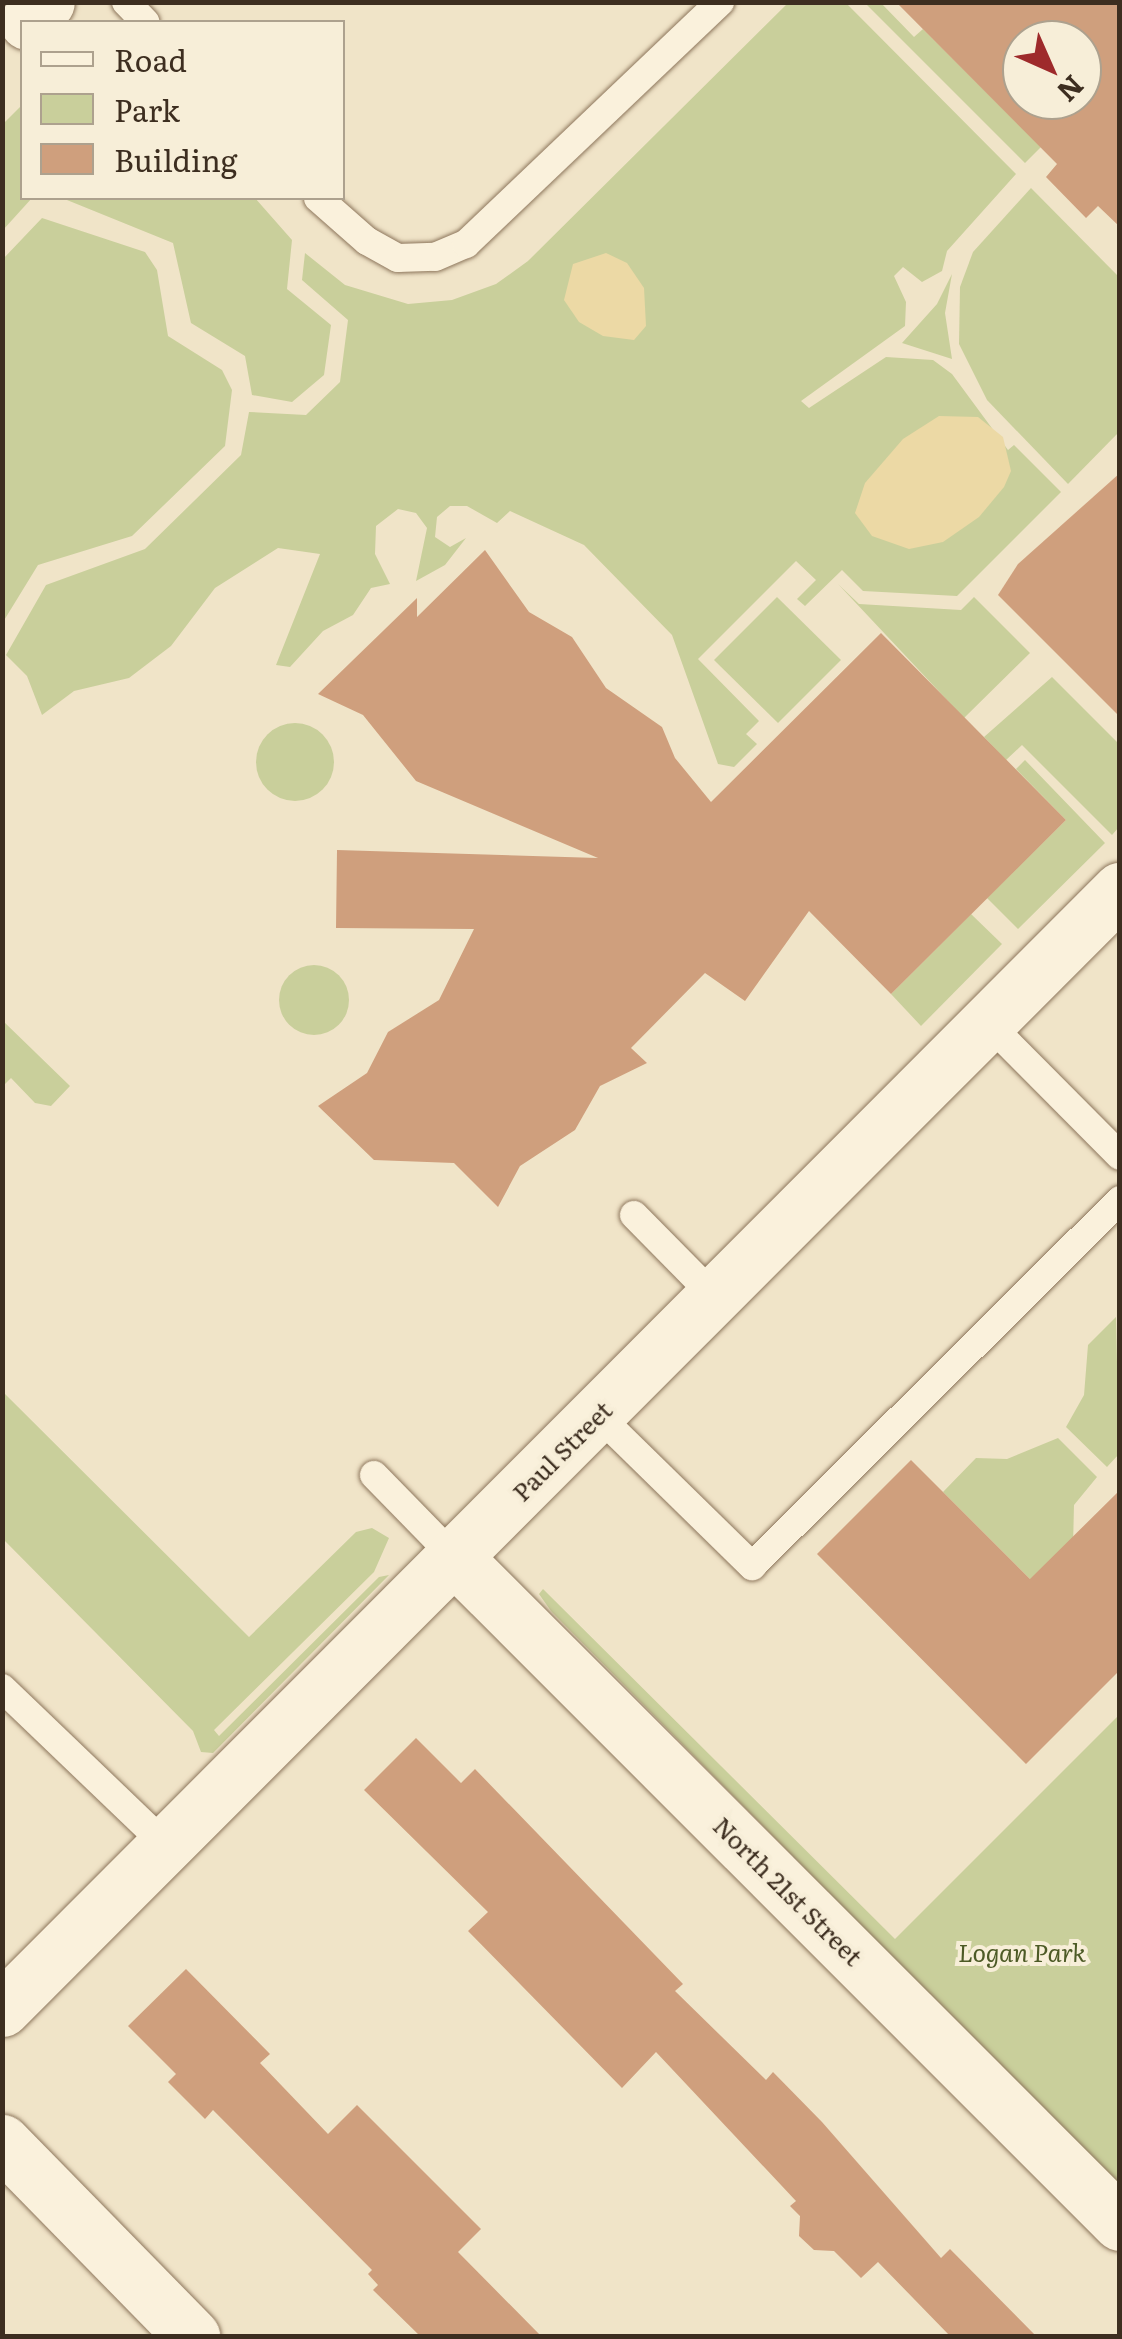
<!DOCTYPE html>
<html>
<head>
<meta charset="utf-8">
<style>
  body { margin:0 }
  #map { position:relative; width:1122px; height:2339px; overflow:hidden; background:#f0e4c8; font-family:Literata,serif }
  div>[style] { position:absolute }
  .green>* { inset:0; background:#c9cf9b }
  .round { border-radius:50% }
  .sand>* { inset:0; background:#ecd9a5 }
  .building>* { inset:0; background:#cf9f7d }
  .roads { filter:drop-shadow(0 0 2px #8d765c) drop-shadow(0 0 2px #8d765c) }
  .service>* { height:28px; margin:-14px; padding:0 14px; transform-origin:14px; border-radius:14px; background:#faf1dc }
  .minor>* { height:55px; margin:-27.5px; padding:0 27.5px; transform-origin:27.5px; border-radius:27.5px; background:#faf1dc }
  .tertiary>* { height:55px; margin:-27.5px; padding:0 27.5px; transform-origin:27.5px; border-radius:27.5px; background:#faf1dc }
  span { translate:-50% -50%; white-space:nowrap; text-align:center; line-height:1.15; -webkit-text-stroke:8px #f7eed8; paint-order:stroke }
  .street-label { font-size:25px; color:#3d2e20 }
  .park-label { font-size:25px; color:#4d5a26; font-style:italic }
  .frame { position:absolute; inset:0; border:5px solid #3d2e20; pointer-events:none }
  .legend { position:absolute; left:20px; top:20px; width:325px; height:180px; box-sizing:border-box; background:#f7eed8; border:2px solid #ada18e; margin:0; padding:12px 18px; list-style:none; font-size:30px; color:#3d2e20 }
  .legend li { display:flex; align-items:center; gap:20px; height:50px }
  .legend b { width:50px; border:2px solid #ada18e }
  .north { position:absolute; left:1002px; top:20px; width:100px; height:100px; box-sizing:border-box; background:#f7eed8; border:2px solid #ada18e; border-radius:50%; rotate:135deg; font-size:28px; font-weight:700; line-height:40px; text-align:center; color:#3d2e20 }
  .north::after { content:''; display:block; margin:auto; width:35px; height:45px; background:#9e2a2b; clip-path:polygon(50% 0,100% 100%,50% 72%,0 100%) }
</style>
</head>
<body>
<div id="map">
  <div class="green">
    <i style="clip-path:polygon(788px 3px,846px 3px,1016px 174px,947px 251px,942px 271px,922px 282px,903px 267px,894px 276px,906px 302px,905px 326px,801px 401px,809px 408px,886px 357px,933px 360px,952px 374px,1008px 450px,1014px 445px,1061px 492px,957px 596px,863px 591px,842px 570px,805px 606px,797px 599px,816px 580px,796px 561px,698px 659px,759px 721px,746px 734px,757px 744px,734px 767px,718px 764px,672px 635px,584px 545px,510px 511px,497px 523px,467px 506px,450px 506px,437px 517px,435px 537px,450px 547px,466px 538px,445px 565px,416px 581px,427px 528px,416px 513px,398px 509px,376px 526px,375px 554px,390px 584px,371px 588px,353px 615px,323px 631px,290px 667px,276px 665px,320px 554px,278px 548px,215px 588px,171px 646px,129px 678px,74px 691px,42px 715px,27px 676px,6px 655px,46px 585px,145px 549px,241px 455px,249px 412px,306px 415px,340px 382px,348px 320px,302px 280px,305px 253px,345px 285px,408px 304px,452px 300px,496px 284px,528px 261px)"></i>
    <i style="clip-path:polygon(865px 3px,881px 3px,914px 37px,923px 29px,1041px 147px,1025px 163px)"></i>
    <i style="clip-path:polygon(22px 105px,22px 198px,32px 198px,3px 230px,3px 124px)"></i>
    <i style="clip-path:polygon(1031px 188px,1119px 277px,1119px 432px,1068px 484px,987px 400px,959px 344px,960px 287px,973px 252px)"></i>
    <i style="clip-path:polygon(62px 198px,255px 198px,292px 240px,287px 289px,331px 325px,324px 375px,292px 402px,252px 395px,245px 356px,191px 323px,173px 243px)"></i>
    <i style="clip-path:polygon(42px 218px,145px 252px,157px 270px,168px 336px,222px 370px,232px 390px,225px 446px,132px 536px,38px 565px,3px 622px,3px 259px)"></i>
    <i style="clip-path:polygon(952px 274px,945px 313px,952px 359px,902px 343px,937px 304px)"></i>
    <i style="clip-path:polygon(838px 584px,859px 604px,961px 610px,974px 597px,1030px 653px,964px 718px)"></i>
    <i style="clip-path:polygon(777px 597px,841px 660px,778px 723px,714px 660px)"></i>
    <i style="clip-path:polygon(1052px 677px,1119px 744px,1119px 827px,1112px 835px,1022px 745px,1006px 760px,984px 737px)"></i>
    <i class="round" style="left:256px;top:723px;width:78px;height:78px"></i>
    <i style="clip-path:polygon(1025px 760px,1105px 843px,1018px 929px,987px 898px,1066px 820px,1016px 769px)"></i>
    <i style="clip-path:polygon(971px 914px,1002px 944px,921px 1026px,891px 994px)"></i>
    <i class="round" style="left:279px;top:965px;width:70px;height:70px"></i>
    <i style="clip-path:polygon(2px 1020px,70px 1086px,51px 1106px,35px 1103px,11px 1078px,3px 1086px)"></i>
    <i style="clip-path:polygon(1116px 1317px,1119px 1454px,1107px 1467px,1066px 1427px,1084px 1395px,1088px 1345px)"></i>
    <i style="clip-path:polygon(2px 1391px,249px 1637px,356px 1532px,372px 1528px,389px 1538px,374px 1572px,214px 1730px,219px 1736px,379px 1577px,389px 1575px,213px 1753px,201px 1752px,193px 1731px,3px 1539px)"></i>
    <i style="clip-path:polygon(1058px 1438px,1097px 1477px,1074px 1505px,1073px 1547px,1047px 1596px,943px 1492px,976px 1458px,1007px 1459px)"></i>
    <i style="clip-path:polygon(543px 1589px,895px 1939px,1119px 1715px,1119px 2187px,551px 1611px,539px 1594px)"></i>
  </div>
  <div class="sand">
    <i style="clip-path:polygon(606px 253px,627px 263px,644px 288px,646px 326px,634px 340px,603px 336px,579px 322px,564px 300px,573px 264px)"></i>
    <i style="clip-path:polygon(939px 416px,978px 417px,1003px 437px,1011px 471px,1004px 487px,979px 517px,943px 542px,909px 549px,872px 536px,855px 513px,865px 483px,903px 439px)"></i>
  </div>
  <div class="building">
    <i style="clip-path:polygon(evenodd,896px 2px,1120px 2px,1120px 227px,1098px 206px,1086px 218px,1046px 177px,1057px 164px,896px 2px,1022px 40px,1082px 40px,1082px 100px,1022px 100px,1022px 40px)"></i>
    <i style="clip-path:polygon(1120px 473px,1120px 717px,998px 595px,1018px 564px)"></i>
    <i style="clip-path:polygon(485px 550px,529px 612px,572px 637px,606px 688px,662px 727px,675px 758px,711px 802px,881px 633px,1066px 820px,891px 994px,809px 911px,745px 1001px,705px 973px,631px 1048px,647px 1063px,600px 1086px,575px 1130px,520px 1166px,498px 1207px,454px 1163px,374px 1160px,318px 1106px,367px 1073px,388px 1032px,439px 1000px,474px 929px,336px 928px,337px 850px,598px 858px,416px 781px,363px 715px,318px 694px,417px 598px,417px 617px)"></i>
    <i style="clip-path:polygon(911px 1460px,1030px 1579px,1120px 1490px,1120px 1670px,1026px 1764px,817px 1554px)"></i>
    <i style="clip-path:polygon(416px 1738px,461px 1783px,475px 1769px,683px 1984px,675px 1991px,766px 2080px,773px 2072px,822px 2122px,941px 2258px,950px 2249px,1036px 2336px,950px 2336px,878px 2262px,861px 2278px,834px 2251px,814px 2250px,799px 2236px,800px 2216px,790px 2206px,796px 2201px,656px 2052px,622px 2088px,468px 1931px,488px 1912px,364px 1790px)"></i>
    <i style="clip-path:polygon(186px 1969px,270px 2054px,260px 2063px,328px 2134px,357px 2105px,481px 2229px,458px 2252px,541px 2336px,420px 2336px,373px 2290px,378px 2285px,368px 2274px,372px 2270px,213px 2110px,205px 2119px,168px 2082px,176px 2074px,128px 2026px)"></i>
  </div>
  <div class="roads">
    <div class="service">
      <i style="left:126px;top:2px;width:28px;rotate:46deg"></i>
      <i style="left:318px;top:198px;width:65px;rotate:41.3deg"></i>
      <i style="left:367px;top:241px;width:35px;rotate:29deg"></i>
      <i style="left:398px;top:258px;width:37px;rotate:-2deg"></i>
      <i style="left:435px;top:257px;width:34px;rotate:-23deg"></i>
      <i style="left:466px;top:244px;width:351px;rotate:-43.6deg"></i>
      <i style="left:988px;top:1023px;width:187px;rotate:45.2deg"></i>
      <i style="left:634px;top:1215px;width:115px;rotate:45.4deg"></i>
      <i style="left:598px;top:1415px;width:216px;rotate:44.4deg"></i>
      <i style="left:752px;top:1566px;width:519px;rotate:-44.84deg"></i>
      <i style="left:374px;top:1475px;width:117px;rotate:45.7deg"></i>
      <i style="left:2px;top:1688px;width:228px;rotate:43.8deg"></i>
    </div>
    <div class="minor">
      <i style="left:456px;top:1559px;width:939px;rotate:45deg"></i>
    </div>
    <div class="tertiary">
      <i style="left:27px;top:22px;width:28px;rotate:-45deg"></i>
      <i style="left:2px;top:2009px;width:1582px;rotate:-45.03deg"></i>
      <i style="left:2px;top:2142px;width:272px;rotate:45.6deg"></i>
    </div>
  </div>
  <div class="street-label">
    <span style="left:562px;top:1451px;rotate:-45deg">Paul Street</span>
    <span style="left:788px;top:1891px;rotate:45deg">North 21st Street</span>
  </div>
  <div class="park-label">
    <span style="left:1022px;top:1952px">Logan Park</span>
  </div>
  <div class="frame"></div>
  <ul class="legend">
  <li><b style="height:12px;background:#faf1dc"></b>Road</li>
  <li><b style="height:28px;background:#c9cf9b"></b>Park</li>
  <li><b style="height:28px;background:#cf9f7d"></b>Building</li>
  </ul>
  <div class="north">N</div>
</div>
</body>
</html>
